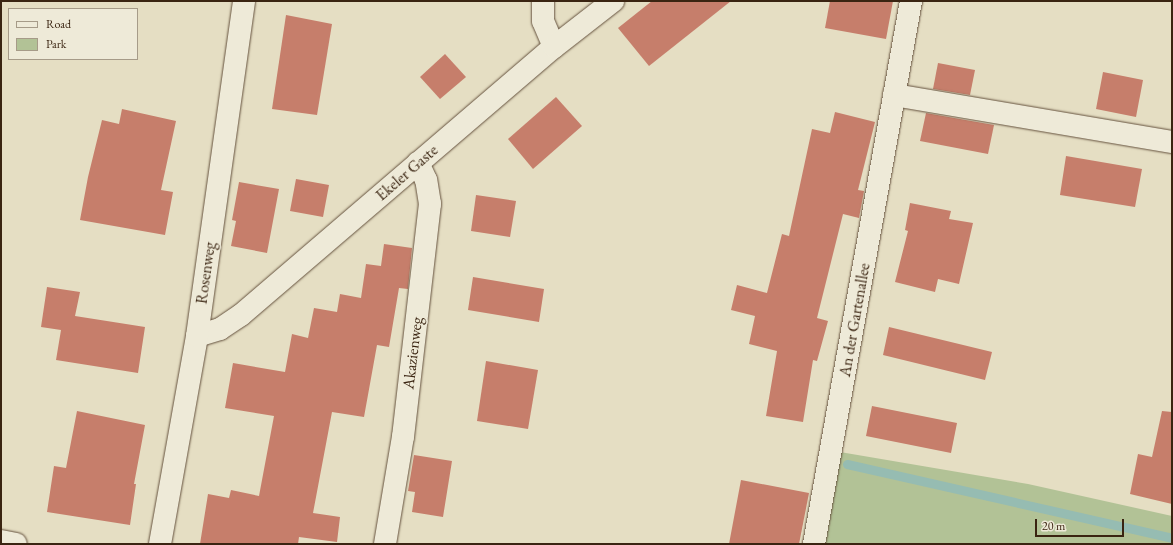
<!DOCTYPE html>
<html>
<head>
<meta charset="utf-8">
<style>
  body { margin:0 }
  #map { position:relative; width:1173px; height:545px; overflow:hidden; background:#e5dec3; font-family:"EB Garamond",serif }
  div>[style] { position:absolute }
  .green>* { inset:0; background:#b2c296 }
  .stream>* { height:9px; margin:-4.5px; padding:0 4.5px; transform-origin:4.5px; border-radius:4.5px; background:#96bcb2 }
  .building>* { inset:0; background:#c67e6b }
  .roads { filter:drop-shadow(0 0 1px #65523e) drop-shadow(0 0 1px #65523e) }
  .street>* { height:22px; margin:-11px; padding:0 11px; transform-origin:11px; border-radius:11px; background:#eeead8 }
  span { translate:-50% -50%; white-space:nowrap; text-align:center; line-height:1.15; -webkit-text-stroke:3px #eeead8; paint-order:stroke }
  .street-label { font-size:16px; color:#3a2411 }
  .frame { position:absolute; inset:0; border:2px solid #3a2411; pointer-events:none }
  .legend { position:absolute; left:8px; top:8px; width:130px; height:52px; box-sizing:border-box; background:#eeead8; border:1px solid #a69b88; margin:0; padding:5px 7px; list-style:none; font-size:12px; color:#3a2411 }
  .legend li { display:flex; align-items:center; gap:8px; height:20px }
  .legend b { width:20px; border:1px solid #a69b88 }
  .scale { position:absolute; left:1035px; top:519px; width:89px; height:18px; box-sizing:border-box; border:2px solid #3a2411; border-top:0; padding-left:5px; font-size:12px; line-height:14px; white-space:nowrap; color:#3a2411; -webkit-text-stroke:3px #eeead8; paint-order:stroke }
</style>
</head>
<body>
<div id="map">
  <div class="green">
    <i style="clip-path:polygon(840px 452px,1028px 484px,1172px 516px,1172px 544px,820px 544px)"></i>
  </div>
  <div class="stream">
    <i style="left:847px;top:464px;width:333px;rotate:12.8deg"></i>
  </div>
  <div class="building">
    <i style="clip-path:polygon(652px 1px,731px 1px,649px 66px,618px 28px)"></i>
    <i style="clip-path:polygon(830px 1px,893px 1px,886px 39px,825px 28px)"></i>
    <i style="clip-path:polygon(286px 15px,332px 24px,317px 115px,272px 109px)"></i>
    <i style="clip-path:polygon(445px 54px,466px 77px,440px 99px,420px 77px)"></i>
    <i style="clip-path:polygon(938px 63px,975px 70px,970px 95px,933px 89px)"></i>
    <i style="clip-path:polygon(1103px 72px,1143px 80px,1136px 117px,1096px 109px)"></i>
    <i style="clip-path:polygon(556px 97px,582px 126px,533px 169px,508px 139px)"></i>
    <i style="clip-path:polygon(122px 109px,176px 121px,161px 190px,173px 192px,165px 235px,80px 220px,88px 177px,102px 120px,119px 124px)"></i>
    <i style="clip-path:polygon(835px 112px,875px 122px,858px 190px,864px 191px,859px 218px,843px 214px,817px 318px,828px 321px,817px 361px,813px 360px,803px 422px,766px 416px,777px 351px,749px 344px,755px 316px,731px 310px,737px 285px,767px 293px,782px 234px,789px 236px,812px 129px,830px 133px)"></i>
    <i style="clip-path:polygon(926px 113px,994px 125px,988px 154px,920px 141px)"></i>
    <i style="clip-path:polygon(1066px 156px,1142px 169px,1135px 207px,1060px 195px)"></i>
    <i style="clip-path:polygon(296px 179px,329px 185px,323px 217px,290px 211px)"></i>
    <i style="clip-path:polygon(239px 182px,279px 189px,267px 253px,231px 246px,236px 221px,232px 220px)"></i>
    <i style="clip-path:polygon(476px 195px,516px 201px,510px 237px,471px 231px)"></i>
    <i style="clip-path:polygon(910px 203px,951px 211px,949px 219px,973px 223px,959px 284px,938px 279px,935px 292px,895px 282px,908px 231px,905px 230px)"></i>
    <i style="clip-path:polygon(384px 244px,412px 248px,408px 289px,399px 288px,389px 347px,377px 345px,364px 417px,332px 412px,313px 513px,340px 517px,337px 542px,299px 537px,298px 544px,200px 544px,208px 494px,229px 498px,231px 490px,259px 496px,274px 416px,225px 408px,233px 363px,285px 372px,292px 334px,308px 338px,314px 308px,337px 312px,340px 294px,361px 298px,366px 264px,381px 266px)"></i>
    <i style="clip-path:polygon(473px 277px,544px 289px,539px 322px,468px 310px)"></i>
    <i style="clip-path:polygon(47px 287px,80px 292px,75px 316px,145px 327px,138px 373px,56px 360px,61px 330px,41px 327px)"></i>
    <i style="clip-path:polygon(889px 327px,992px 352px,985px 380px,883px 355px)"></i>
    <i style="clip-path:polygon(486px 361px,538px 370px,528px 429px,477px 421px)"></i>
    <i style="clip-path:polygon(872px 406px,957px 423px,951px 453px,866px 436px)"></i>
    <i style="clip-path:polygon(77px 411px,145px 425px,134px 484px,136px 484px,130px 525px,47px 512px,54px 466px,66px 468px)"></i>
    <i style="clip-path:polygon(1162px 411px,1172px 412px,1172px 504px,1130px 494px,1138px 454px,1152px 457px)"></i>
    <i style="clip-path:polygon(414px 455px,452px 461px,443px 517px,412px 512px,415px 492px,408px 491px)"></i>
    <i style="clip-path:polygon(741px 480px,809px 493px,799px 544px,729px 544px)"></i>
  </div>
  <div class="roads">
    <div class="street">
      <i style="left:543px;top:1px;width:20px;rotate:90deg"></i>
      <i style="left:543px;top:21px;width:28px;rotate:67deg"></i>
      <i style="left:894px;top:95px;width:282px;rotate:9.6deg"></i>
      <i style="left:197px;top:336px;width:24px;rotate:-17deg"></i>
      <i style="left:220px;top:329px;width:25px;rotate:-34deg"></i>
      <i style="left:241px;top:315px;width:412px;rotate:-40.6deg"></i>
      <i style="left:554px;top:47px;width:75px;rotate:-37.9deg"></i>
      <i style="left:1px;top:541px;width:15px;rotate:11deg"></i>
      <i style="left:160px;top:544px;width:211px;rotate:-79.9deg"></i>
      <i style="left:197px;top:336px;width:338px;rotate:-82deg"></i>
      <i style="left:385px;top:544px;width:109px;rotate:-80.5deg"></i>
      <i style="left:403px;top:437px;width:235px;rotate:-83.4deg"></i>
      <i style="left:430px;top:204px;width:24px;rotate:-99deg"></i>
      <i style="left:426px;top:180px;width:19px;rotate:-115deg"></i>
      <i style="left:814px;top:544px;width:552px;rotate:-79.87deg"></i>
    </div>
  </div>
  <div class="street-label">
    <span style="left:407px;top:173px;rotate:-41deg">Ekeler Gaste</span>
    <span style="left:206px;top:273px;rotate:-82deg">Rosenweg</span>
    <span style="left:855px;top:320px;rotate:-80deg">An der Gartenallee</span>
    <span style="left:413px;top:353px;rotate:-83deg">Akazienweg</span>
  </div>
  <div class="frame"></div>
  <ul class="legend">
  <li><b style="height:5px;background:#eeead8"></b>Road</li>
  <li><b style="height:11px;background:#b2c296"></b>Park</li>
  </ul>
  <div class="scale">20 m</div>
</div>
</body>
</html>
